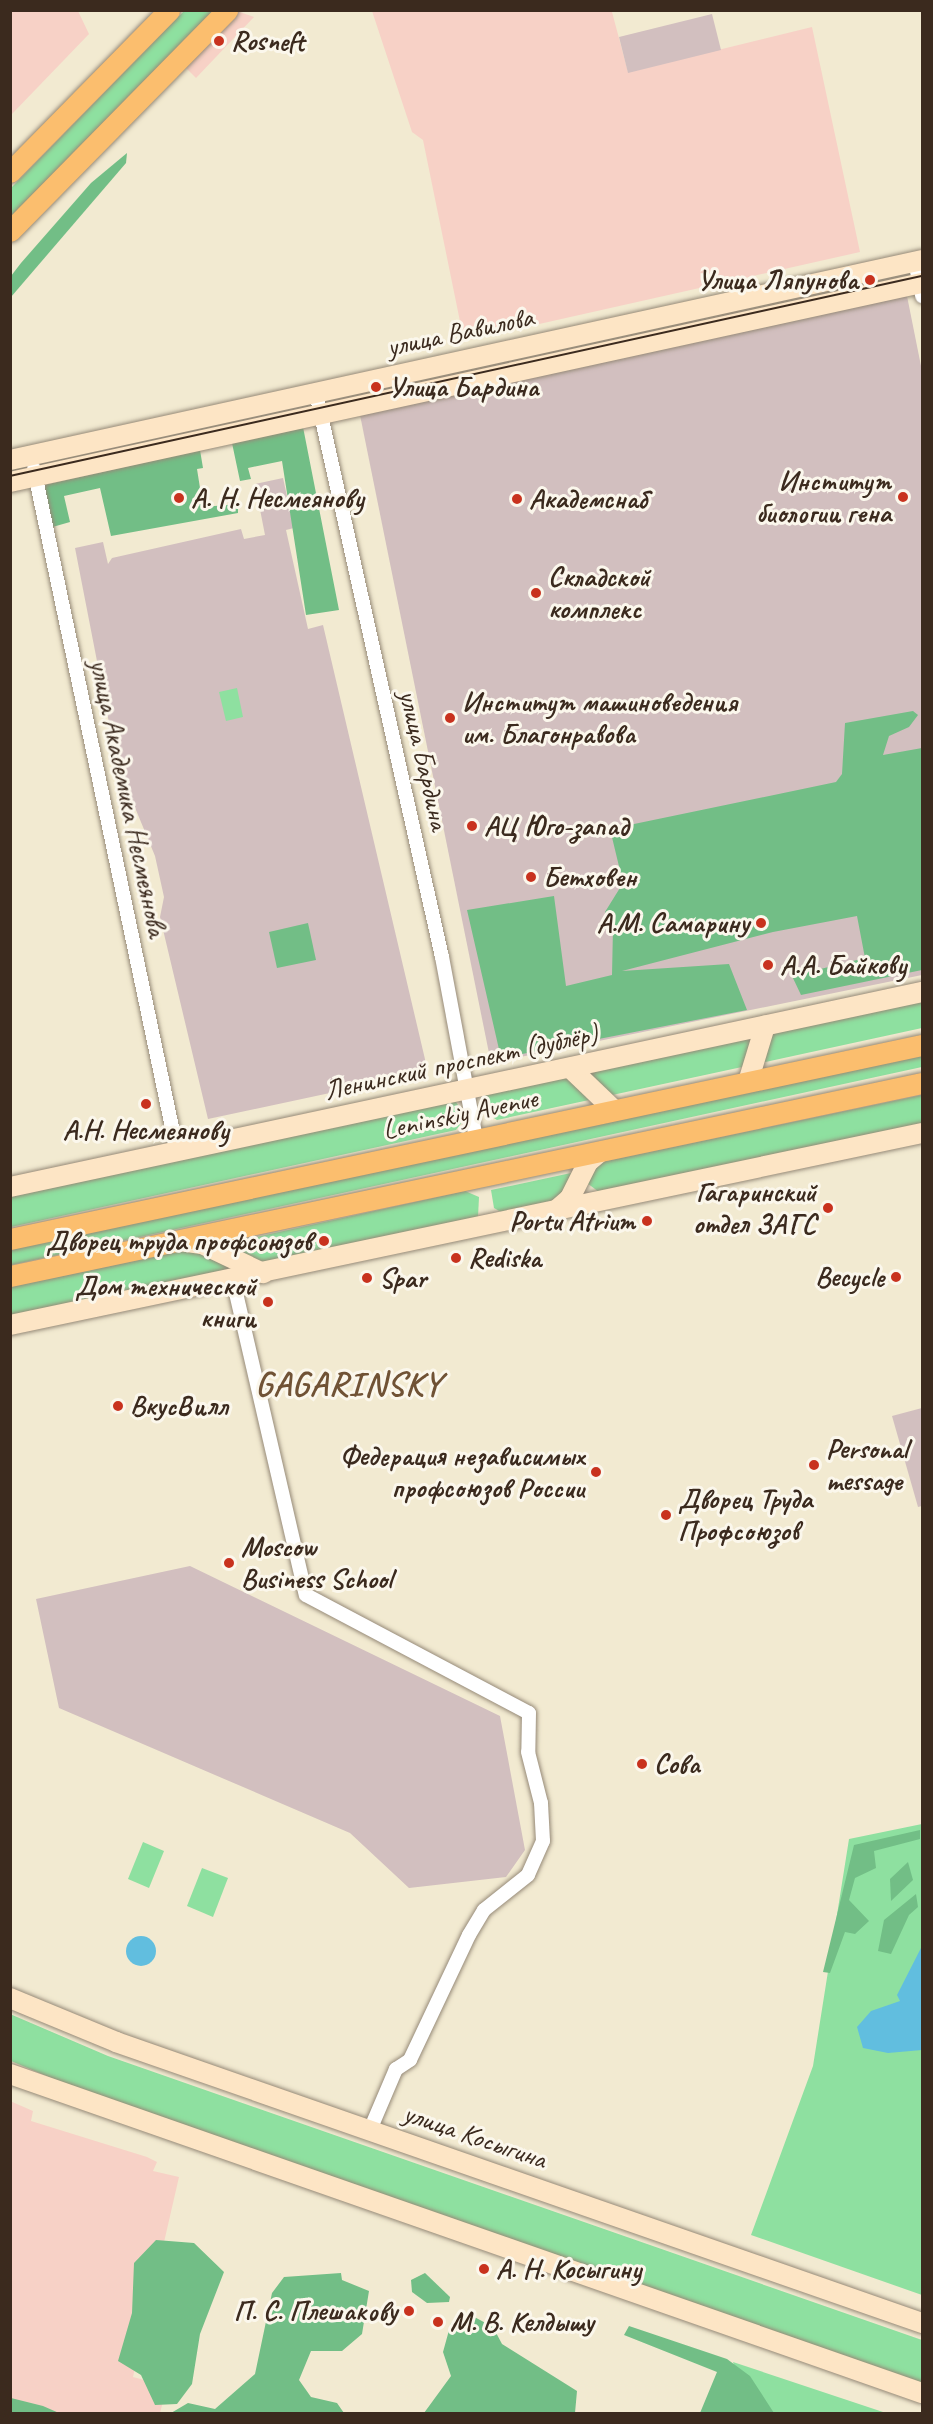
<!DOCTYPE html>
<html>
<head>
<meta charset="utf-8">
<style>
  body { margin:0 }
  #map { position:relative; width:933px; height:2424px; overflow:hidden; background:#f2ead1; font-family:Caveat,sans-serif }
  div>[style] { position:absolute }
  .built>* { inset:0; background:#f7d1c6 }
  .industrial>* { inset:0; background:#d2bfbf }
  .green>* { inset:0; background:#8ee0a0 }
  .forest>* { inset:0; background:#72be86 }
  .water>* { inset:0; background:#61bedf }
  .round { border-radius:50% }
  .roads { filter:drop-shadow(0 0 2px #968a78) drop-shadow(0 0 2px #968a78) }
  .street>* { height:14px; margin:-7px; padding:0 7px; transform-origin:7px; border-radius:7px; background:#fff }
  .secondary>* { height:20px; margin:-10px; padding:0 10px; transform-origin:10px; border-radius:10px; background:#fde5c5 }
  .primary>* { height:21px; margin:-10.5px; padding:0 10.5px; transform-origin:10.5px; border-radius:10.5px; background:#fbbe6e }
  .tram>* { height:1.5px; margin:-0.75px; padding:0 0.75px; transform-origin:0.75px; border-radius:0.75px; background:#3b2a1e }
  .dots>* { width:16px; height:16px; translate:-50% -50%; box-sizing:border-box; border:3px solid #fbf7ec; border-radius:50% }
  span { translate:-50% -50%; white-space:nowrap; text-align:center; line-height:1.15; -webkit-text-stroke:6px #fbf7ec; paint-order:stroke }
  .poi-label { font-size:28px; color:#3b2a1e; font-weight:700 }
  .left { translate:0 -50%; text-align:left }
  .right { translate:-100% -50%; text-align:right }
  .street-label { font-size:28px; color:#3b2a1e }
  .district-label { font-size:34px; color:#705235; font-weight:700; letter-spacing:1.5px }
  .frame { position:absolute; inset:0; border:12px solid #3b2a1e; pointer-events:none }
</style>
</head>
<body>
<div id="map">
  <div class="built">
    <i style="clip-path:polygon(11px 10px,78px 11px,89px 34px,11px 115px)"></i>
    <i style="clip-path:polygon(597px 10px,612px 12px,628px 72px,812px 27px,860px 252px,464px 341px,423px 140px,412px 132px,372px 11px)"></i>
    <i style="clip-path:polygon(237px 11px,254px 17px,196px 78px,184px 66px)"></i>
    <i style="clip-path:polygon(10px 2101px,33px 2111px,31px 2121px,147px 2157px,157px 2162px,153px 2171px,179px 2177px,133px 2377px,167px 2386px,160px 2413px,11px 2413px)"></i>
  </div>
  <div class="industrial">
    <i style="clip-path:polygon(712px 14px,721px 50px,628px 73px,619px 37px)"></i>
    <i style="clip-path:polygon(907px 296px,922px 371px,922px 975px,491px 1063px,360px 415px)"></i>
    <i style="clip-path:polygon(283px 478px,294px 528px,286px 530px,308px 629px,323px 625px,428px 1072px,208px 1119px,160px 917px,164px 897px,155px 856px,117px 764px,75px 548px,103px 542px,108px 564px,112px 558px,241px 529px,244px 539px,265px 535px,255px 484px)"></i>
    <i style="clip-path:polygon(922px 1408px,922px 1506px,918px 1507px,892px 1416px)"></i>
    <i style="clip-path:polygon(190px 1566px,500px 1716px,525px 1850px,506px 1877px,409px 1888px,350px 1833px,59px 1708px,36px 1599px)"></i>
  </div>
  <div class="green">
    <i style="clip-path:polygon(184px 11px,219px 11px,11px 223px,11px 188px)"></i>
    <i style="clip-path:polygon(237px 688px,243px 717px,226px 721px,219px 692px)"></i>
    <i style="clip-path:polygon(922px 998px,922px 1028px,497px 1120px,483px 1111px,485px 1094px)"></i>
    <i style="clip-path:polygon(922px 1055px,922px 1067px,11px 1265px,10px 1248px)"></i>
    <i style="clip-path:polygon(922px 1095px,922px 1124px,599px 1192px,587px 1183px,592px 1164px)"></i>
    <i style="clip-path:polygon(454px 1099px,466px 1117px,456px 1130px,11px 1227px,11px 1197px)"></i>
    <i style="clip-path:polygon(571px 1173px,561px 1204px,501px 1212px,494px 1208px,491px 1190px)"></i>
    <i style="clip-path:polygon(465px 1191px,479px 1197px,478px 1217px,249px 1266px,220px 1245px)"></i>
    <i style="clip-path:polygon(196px 1248px,232px 1270px,11px 1318px,10px 1287px)"></i>
    <i style="clip-path:polygon(922px 1824px,922px 2295px,751px 2235px,813px 2066px,849px 1839px)"></i>
    <i style="clip-path:polygon(143px 1842px,164px 1851px,149px 1888px,128px 1879px)"></i>
    <i style="clip-path:polygon(202px 1868px,228px 1878px,213px 1917px,187px 1906px)"></i>
    <i style="clip-path:polygon(10px 2014px,108px 2056px,922px 2340px,922px 2383px,150px 2120px,11px 2061px)"></i>
    <i style="clip-path:polygon(733px 2362px,886px 2413px,749px 2413px)"></i>
  </div>
  <div class="forest">
    <i style="clip-path:polygon(127px 153px,126px 163px,11px 297px,11px 276px,21px 263px,91px 183px)"></i>
    <i style="clip-path:polygon(303px 427px,339px 610px,306px 615px,282px 461px,248px 468px,251px 479px,240px 481px,232px 443px)"></i>
    <i style="clip-path:polygon(200px 450px,203px 468px,197px 469px,203px 507px,238px 504px,238px 513px,111px 536px,100px 488px,64px 496px,70px 522px,49px 528px,40px 486px)"></i>
    <i style="clip-path:polygon(913px 711px,918px 715px,909px 727px,889px 736px,883px 755px,922px 748px,922px 970px,801px 995px,792px 976px,865px 958px,857px 916px,773px 932px,622px 971px,729px 964px,747px 1010px,501px 1058px,467px 910px,554px 896px,566px 986px,612px 975px,613px 928px,605px 912px,623px 883px,610px 829px,836px 782px,842px 774px,845px 723px)"></i>
    <i style="clip-path:polygon(308px 923px,316px 960px,277px 968px,269px 932px)"></i>
    <i style="clip-path:polygon(920px 1830px,920px 1839px,874px 1851px,876px 1868px,855px 1878px,849px 1900px,869px 1921px,855px 1934px,845px 1932px,830px 1973px,823px 1972px,854px 1845px)"></i>
    <i style="clip-path:polygon(908px 1862px,913px 1880px,891px 1901px,890px 1879px)"></i>
    <i style="clip-path:polygon(916px 1894px,918px 1907px,909px 1915px,891px 1954px,878px 1951px,884px 1920px)"></i>
    <i style="clip-path:polygon(156px 2240px,194px 2243px,224px 2272px,200px 2334px,192px 2384px,177px 2404px,155px 2405px,141px 2375px,118px 2361px,132px 2313px,134px 2263px)"></i>
    <i style="clip-path:polygon(341px 2273px,342px 2280px,369px 2291px,362px 2334px,342px 2351px,311px 2351px,299px 2380px,311px 2397px,337px 2403px,344px 2413px,171px 2413px,188px 2403px,215px 2409px,255px 2374px,272px 2293px,284px 2277px)"></i>
    <i style="clip-path:polygon(425px 2273px,450px 2297px,449px 2302px,427px 2303px,412px 2292px,411px 2280px)"></i>
    <i style="clip-path:polygon(467px 2313px,493px 2327px,502px 2344px,577px 2391px,575px 2413px,424px 2413px,451px 2376px,443px 2352px,451px 2323px)"></i>
    <i style="clip-path:polygon(629px 2326px,727px 2359px,750px 2376px,774px 2413px,700px 2413px,717px 2372px,624px 2335px)"></i>
    <i style="clip-path:polygon(11px 2398px,43px 2406px,59px 2413px,11px 2413px)"></i>
  </div>
  <div class="water">
    <i class="round" style="left:126px;top:1936px;width:30px;height:30px"></i>
    <i style="clip-path:polygon(922px 1946px,922px 2050px,888px 2053px,863px 2048px,857px 2027px,871px 2011px,900px 2001px,897px 1995px)"></i>
  </div>
  <div class="roads">
    <div class="street">
      <i style="left:915px;top:262px;width:35px;rotate:78deg"></i>
      <i style="left:316px;top:393px;width:578px;rotate:77.41deg"></i>
      <i style="left:442px;top:957px;width:185px;rotate:79.4deg"></i>
      <i style="left:34px;top:469px;width:697px;rotate:78.16deg"></i>
      <i style="left:233px;top:1280px;width:323px;rotate:77deg"></i>
      <i style="left:306px;top:1595px;width:252px;rotate:27.9deg"></i>
      <i style="left:529px;top:1713px;width:39px;rotate:91deg"></i>
      <i style="left:528px;top:1752px;width:53px;rotate:75.7deg"></i>
      <i style="left:541px;top:1803px;width:38px;rotate:87deg"></i>
      <i style="left:543px;top:1841px;width:37px;rotate:114deg"></i>
      <i style="left:528px;top:1875px;width:56px;rotate:141.5deg"></i>
      <i style="left:484px;top:1910px;width:29px;rotate:121deg"></i>
      <i style="left:469px;top:1935px;width:138px;rotate:115.3deg"></i>
      <i style="left:410px;top:2060px;width:17px;rotate:147deg"></i>
      <i style="left:396px;top:2069px;width:66px;rotate:113.1deg"></i>
    </div>
    <div class="secondary">
      <i style="left:10px;top:460px;width:934px;rotate:-12.37deg"></i>
      <i style="left:10px;top:482px;width:933px;rotate:-12.31deg"></i>
      <i style="left:570px;top:1068px;width:61px;rotate:43.7deg"></i>
      <i style="left:748px;top:1082px;width:59px;rotate:-73.1deg"></i>
      <i style="left:10px;top:1187px;width:933px;rotate:-12.07deg"></i>
      <i style="left:554px;top:1212px;width:21px;rotate:-41deg"></i>
      <i style="left:570px;top:1198px;width:40px;rotate:-63.4deg"></i>
      <i style="left:588px;top:1162px;width:16px;rotate:-40deg"></i>
      <i style="left:180px;top:1241px;width:22px;rotate:8deg"></i>
      <i style="left:202px;top:1244px;width:68px;rotate:25.4deg"></i>
      <i style="left:10px;top:1325px;width:932px;rotate:-11.89deg"></i>
      <i style="left:10px;top:1998px;width:115px;rotate:22.5deg"></i>
      <i style="left:116px;top:2042px;width:854px;rotate:19.22deg"></i>
      <i style="left:10px;top:2074px;width:966px;rotate:19.28deg"></i>
    </div>
    <div class="primary">
      <i style="left:10px;top:172px;width:227px;rotate:-45.5deg"></i>
      <i style="left:10px;top:231px;width:310px;rotate:-45.5deg"></i>
      <i style="left:10px;top:1239px;width:932px;rotate:-12.01deg"></i>
      <i style="left:10px;top:1276px;width:932px;rotate:-11.95deg"></i>
    </div>
  </div>
  <div class="tram">
    <i style="left:10px;top:476px;width:934px;rotate:-12.37deg"></i>
  </div>
  <div class="dots">
    <i style="left:219px;top:41px;background:#c8321e"></i>
    <i style="left:870px;top:280px;background:#c8321e"></i>
    <i style="left:376px;top:387px;background:#c8321e"></i>
    <i style="left:903px;top:497px;background:#c8321e"></i>
    <i style="left:179px;top:498px;background:#c8321e"></i>
    <i style="left:517px;top:499px;background:#c8321e"></i>
    <i style="left:536px;top:593px;background:#c8321e"></i>
    <i style="left:450px;top:718px;background:#c8321e"></i>
    <i style="left:472px;top:826px;background:#c8321e"></i>
    <i style="left:531px;top:877px;background:#c8321e"></i>
    <i style="left:761px;top:923px;background:#c8321e"></i>
    <i style="left:768px;top:965px;background:#c8321e"></i>
    <i style="left:146px;top:1104px;background:#c8321e"></i>
    <i style="left:828px;top:1208px;background:#c8321e"></i>
    <i style="left:647px;top:1221px;background:#c8321e"></i>
    <i style="left:324px;top:1241px;background:#c8321e"></i>
    <i style="left:456px;top:1258px;background:#c8321e"></i>
    <i style="left:896px;top:1277px;background:#c8321e"></i>
    <i style="left:367px;top:1278px;background:#c8321e"></i>
    <i style="left:268px;top:1302px;background:#c8321e"></i>
    <i style="left:118px;top:1406px;background:#c8321e"></i>
    <i style="left:814px;top:1465px;background:#c8321e"></i>
    <i style="left:596px;top:1472px;background:#c8321e"></i>
    <i style="left:666px;top:1515px;background:#c8321e"></i>
    <i style="left:229px;top:1563px;background:#c8321e"></i>
    <i style="left:642px;top:1764px;background:#c8321e"></i>
    <i style="left:484px;top:2269px;background:#c8321e"></i>
    <i style="left:409px;top:2311px;background:#c8321e"></i>
    <i style="left:438px;top:2322px;background:#c8321e"></i>
  </div>
  <div class="poi-label">
    <span class="left" style="left:231px;top:41px">Rosneft</span>
    <span class="right" style="left:858px;top:280px">Улица Ляпунова</span>
    <span class="left" style="left:388px;top:387px">Улица Бардина</span>
    <span class="right" style="left:891px;top:497px">Институт<br>биологии гена</span>
    <span class="left" style="left:191px;top:498px">А. Н. Несмеянову</span>
    <span class="left" style="left:529px;top:499px">Академснаб</span>
    <span class="left" style="left:548px;top:593px">Складской<br>комплекс</span>
    <span class="left" style="left:462px;top:718px">Институт машиноведения<br>им. Благонравова</span>
    <span class="left" style="left:484px;top:826px">АЦ Юго-запад</span>
    <span class="left" style="left:543px;top:877px">Бетховен</span>
    <span class="right" style="left:749px;top:923px">А.М. Самарину</span>
    <span class="left" style="left:780px;top:965px">А.А. Байкову</span>
    <span style="left:146px;top:1130px">А.Н. Несмеянову</span>
    <span class="right" style="left:816px;top:1208px">Гагаринский<br>отдел ЗАГС</span>
    <span class="right" style="left:635px;top:1221px">Portu Atrium</span>
    <span class="right" style="left:312px;top:1241px">Дворец труда профсоюзов</span>
    <span class="left" style="left:468px;top:1258px">Rediska</span>
    <span class="right" style="left:884px;top:1277px">Becycle</span>
    <span class="left" style="left:379px;top:1278px">Spar</span>
    <span class="right" style="left:256px;top:1302px">Дом технической<br>книги</span>
    <span class="left" style="left:130px;top:1406px">ВкусВилл</span>
    <span class="left" style="left:826px;top:1465px">Personal<br>message</span>
    <span class="right" style="left:584px;top:1472px">Федерация независимых<br>профсоюзов России</span>
    <span class="left" style="left:678px;top:1515px">Дворец Труда<br>Профсоюзов</span>
    <span class="left" style="left:241px;top:1563px">Moscow<br>Business School</span>
    <span class="left" style="left:654px;top:1764px">Сова</span>
    <span class="left" style="left:496px;top:2269px">А. Н. Косыгину</span>
    <span class="right" style="left:397px;top:2311px">П. С. Плешакову</span>
    <span class="left" style="left:450px;top:2322px">М. В. Келдышу</span>
  </div>
  <div class="street-label">
    <span style="left:460px;top:332px;rotate:-12deg">улица Вавилова</span>
    <span style="left:424px;top:760px;rotate:77deg">улица Бардина</span>
    <span style="left:128px;top:798px;rotate:78deg">улица Академика Несмеянова</span>
    <span style="left:461px;top:1062px;rotate:-12deg">Ленинский проспект (дублёр)</span>
    <span style="left:460px;top:1114px;rotate:-12deg">Leninskiy Avenue</span>
    <span style="left:475px;top:2136px;rotate:19deg">улица Косыгина</span>
  </div>
  <div class="district-label">
    <span style="left:349px;top:1384px">GAGARINSKY</span>
  </div>
  <div class="frame"></div>
</div>
</body>
</html>
